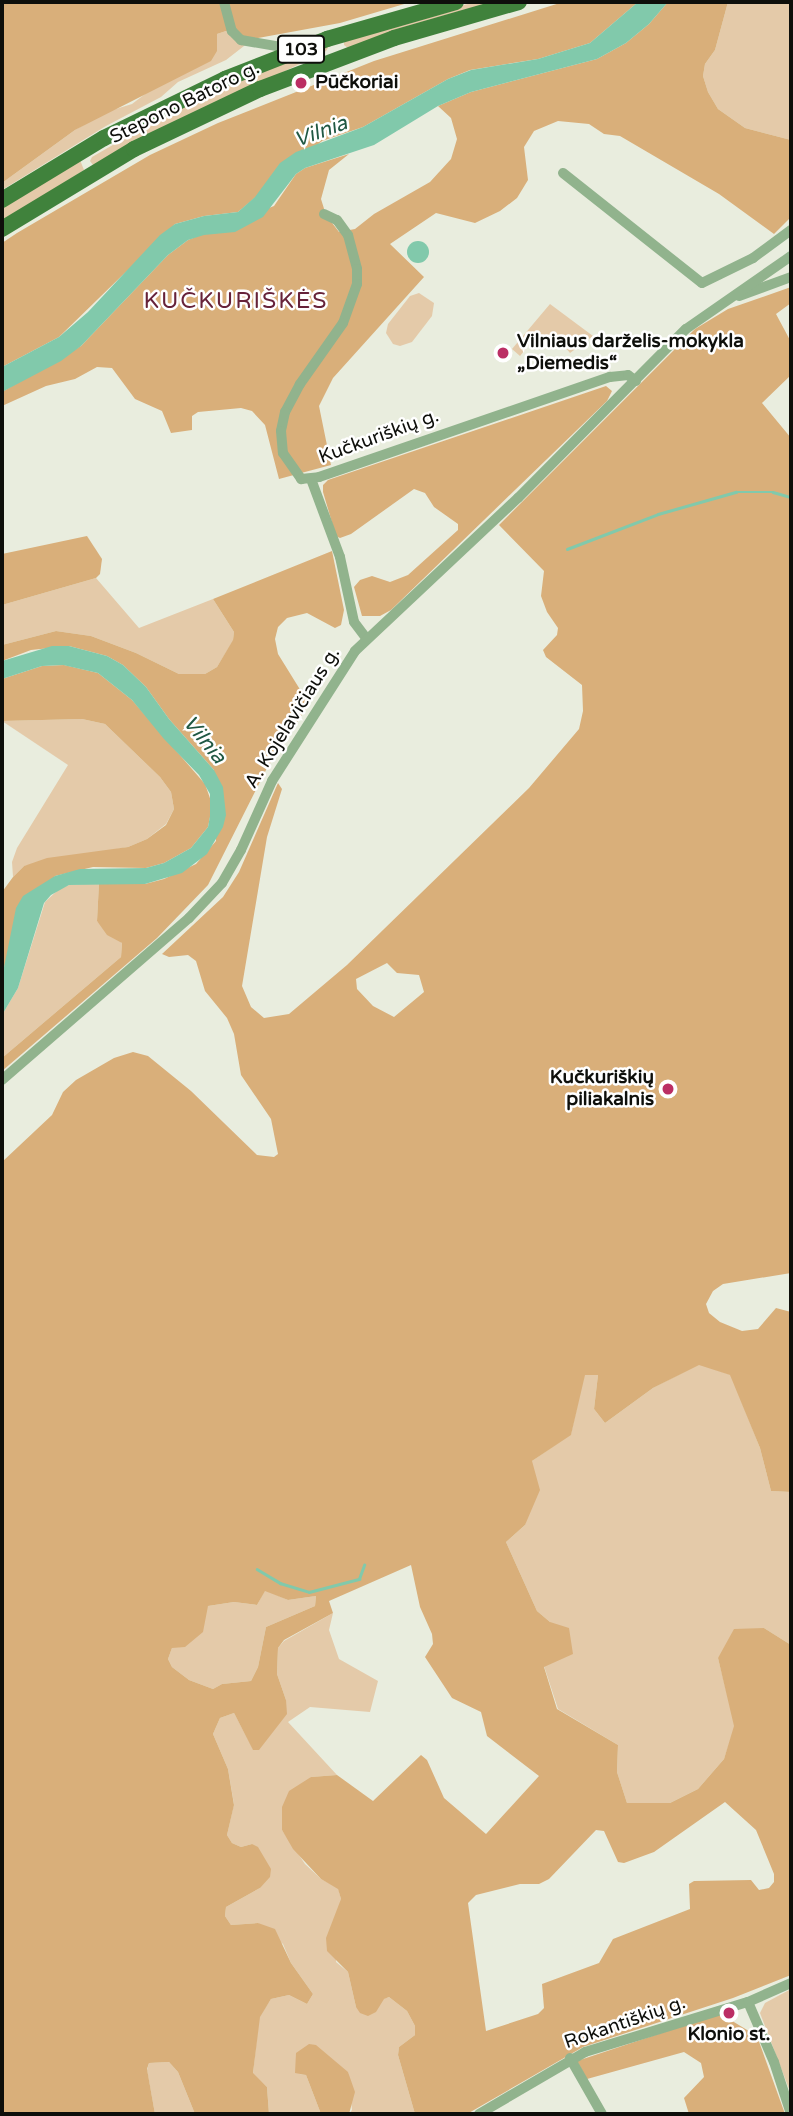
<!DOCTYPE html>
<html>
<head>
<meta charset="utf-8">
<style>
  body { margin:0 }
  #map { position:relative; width:793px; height:2116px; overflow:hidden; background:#e9edde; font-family:"Varela Round",sans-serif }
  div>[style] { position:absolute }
  .green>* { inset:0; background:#e4caa9 }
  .forest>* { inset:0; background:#d9af7a }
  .water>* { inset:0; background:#81c9ab }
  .round { border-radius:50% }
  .stream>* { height:2.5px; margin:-1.25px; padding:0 1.25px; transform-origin:1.25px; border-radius:1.25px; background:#81c9ab }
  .minor>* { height:10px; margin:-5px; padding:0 5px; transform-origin:5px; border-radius:5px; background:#91b38d }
  .primary>* { height:16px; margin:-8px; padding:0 8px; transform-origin:8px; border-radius:8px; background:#40823c }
  .dots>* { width:19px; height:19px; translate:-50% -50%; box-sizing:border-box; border:4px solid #fff; border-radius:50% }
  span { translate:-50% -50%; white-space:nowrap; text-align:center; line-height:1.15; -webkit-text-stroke:5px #fff; paint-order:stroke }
  .shield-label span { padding:2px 5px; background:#fff; border:2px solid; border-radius:5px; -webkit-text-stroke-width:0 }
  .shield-label { font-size:18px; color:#0e0f0b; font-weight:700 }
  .poi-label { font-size:19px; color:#0e0f0b; font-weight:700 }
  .left { translate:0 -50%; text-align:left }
  .right { translate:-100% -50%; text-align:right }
  .street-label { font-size:19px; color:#0e0f0b }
  .water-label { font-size:21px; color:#205843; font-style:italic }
  .quarter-label { font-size:23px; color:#662239; letter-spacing:2px }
  .frame { position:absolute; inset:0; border:4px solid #0e0f0b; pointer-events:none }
</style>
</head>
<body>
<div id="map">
  <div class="green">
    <i style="clip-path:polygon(475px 2px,496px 2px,348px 48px,344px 45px,344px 42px,381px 27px)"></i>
    <i style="clip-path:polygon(728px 2px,791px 2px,791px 140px,745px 128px,718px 109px,708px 92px,703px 76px,705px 64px,715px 50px)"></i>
    <i style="clip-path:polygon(226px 31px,253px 39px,226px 60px,178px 82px,161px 97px,106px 126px,2px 190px,2px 183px,75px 130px,106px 112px,132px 104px,216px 40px,217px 34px)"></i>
    <i style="clip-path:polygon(329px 46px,326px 51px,93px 165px,90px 161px,92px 157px,208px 90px)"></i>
    <i style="clip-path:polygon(80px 160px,84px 170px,2px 224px,2px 206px)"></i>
    <i style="clip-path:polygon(419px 293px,434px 303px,432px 316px,412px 342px,400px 346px,393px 344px,386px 333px,388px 324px,410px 296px)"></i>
    <i style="clip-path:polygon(550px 304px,593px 336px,570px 353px,556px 336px,549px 341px,539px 333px,520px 356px,512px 349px)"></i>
    <i style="clip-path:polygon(96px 578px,139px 628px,213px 599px,234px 632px,233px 641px,217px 667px,205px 674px,193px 676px,179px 674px,136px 653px,91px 636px,56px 631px,2px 645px,2px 605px)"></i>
    <i style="clip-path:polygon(82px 719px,105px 724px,160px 777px,171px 792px,174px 809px,166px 824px,147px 839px,128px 847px,24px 866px,13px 877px,12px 862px,17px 848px,68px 765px,2px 721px)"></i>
    <i style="clip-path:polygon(99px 883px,97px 921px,122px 943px,121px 957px,2px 1058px,2px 1015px,18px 988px,45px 902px,59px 889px,69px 885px)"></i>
    <i style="clip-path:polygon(699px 1364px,731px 1375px,760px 1448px,771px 1491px,791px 1492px,791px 1645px,764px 1628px,718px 1658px,735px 1726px,724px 1759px,698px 1789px,670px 1803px,627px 1803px,617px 1772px,618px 1745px,558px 1709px,544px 1666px,550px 1622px,537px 1611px,506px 1542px,525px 1525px,532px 1461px,571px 1434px,584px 1375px,598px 1375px,594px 1409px,605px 1423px,653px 1388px)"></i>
    <i style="clip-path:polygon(265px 1590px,288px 1600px,316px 1596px,315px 1606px,266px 1627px,258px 1667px,251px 1681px,222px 1684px,213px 1689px,189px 1680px,172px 1667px,168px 1659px,172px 1648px,208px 1606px,234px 1602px,257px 1605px)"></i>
    <i style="clip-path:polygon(333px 1613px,329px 1630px,339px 1659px,378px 1681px,370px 1712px,310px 1707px,288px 1722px,337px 1775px,311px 1777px,282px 1830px,305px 1864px,321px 1879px,338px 1888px,341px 1899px,336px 1962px,348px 1972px,356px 2007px,389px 1997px,407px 2011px,415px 2026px,415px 2035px,399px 2047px,398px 2055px,415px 2114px,349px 2114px,352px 2110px,348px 2072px,299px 2075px,306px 2075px,321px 2114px,269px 2114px,267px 2087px,253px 2074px,259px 2017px,271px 1999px,289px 1995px,307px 2004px,313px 1994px,291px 1963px,283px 1944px,258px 1923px,231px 1925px,225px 1916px,226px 1907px,260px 1888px,252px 1844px,241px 1847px,232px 1843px,227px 1835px,234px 1804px,228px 1769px,213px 1734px,220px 1718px,234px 1713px,253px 1749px,286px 1700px,277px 1674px,278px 1648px,284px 1641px)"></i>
    <i style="clip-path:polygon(791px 1989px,791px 2094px,760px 2013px,765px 2003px)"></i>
    <i style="clip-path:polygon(169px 2062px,178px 2072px,195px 2114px,155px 2114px,147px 2070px,149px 2063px)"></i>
  </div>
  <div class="forest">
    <i style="clip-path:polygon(2px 2px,411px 2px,340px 23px,253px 39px,226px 31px,217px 34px,217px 51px,211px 61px,75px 130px,2px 183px)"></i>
    <i style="clip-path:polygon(563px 2px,638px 2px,590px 43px,538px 59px,470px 70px,448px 79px,363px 127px,322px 141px,238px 212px,204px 216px,175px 224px,59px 337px,2px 367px,2px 243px,17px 233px,150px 155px,218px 123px,374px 61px)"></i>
    <i style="clip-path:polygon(668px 2px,728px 2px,715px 50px,705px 64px,703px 76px,708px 92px,718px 109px,745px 128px,791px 140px,791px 217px,774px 234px,719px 194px,620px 136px,604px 134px,589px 124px,558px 121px,534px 131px,524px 147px,528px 180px,517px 198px,500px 211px,475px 223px,436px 213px,390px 244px,424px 277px,333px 378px,319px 406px,331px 465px,279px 479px,265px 425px,252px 411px,241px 408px,198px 412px,192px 416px,192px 430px,171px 433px,162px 411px,135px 399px,112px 368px,97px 367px,75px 379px,46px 386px,2px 406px,2px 392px,81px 346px,168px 255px,188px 240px,274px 206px,296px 174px,305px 168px,349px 154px,329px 170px,321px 199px,326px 215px,339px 232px,355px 229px,374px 214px,430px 182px,451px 159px,457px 139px,451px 118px,438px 106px,471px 92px,597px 59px,626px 43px,649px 24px)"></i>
    <i style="clip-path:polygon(evenodd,791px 287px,791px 303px,776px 314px,791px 342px,791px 375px,762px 403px,791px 438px,791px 1273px,723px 1284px,713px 1291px,706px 1304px,709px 1313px,720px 1322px,742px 1331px,758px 1329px,776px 1308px,791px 1312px,791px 1492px,771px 1491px,760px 1448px,730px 1375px,699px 1365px,653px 1388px,605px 1423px,594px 1409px,598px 1375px,585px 1375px,571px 1435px,532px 1461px,540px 1490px,525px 1525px,506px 1542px,537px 1611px,550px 1622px,569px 1628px,573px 1654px,544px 1667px,557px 1709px,618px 1745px,617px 1772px,627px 1803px,670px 1803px,698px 1789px,724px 1759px,734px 1726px,718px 1658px,734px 1629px,764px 1628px,791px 1645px,791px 1975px,733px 1998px,583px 2047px,467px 2114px,415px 2114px,398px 2055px,399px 2047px,415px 2035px,415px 2026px,407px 2011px,389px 1997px,384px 1999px,376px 2012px,368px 2016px,360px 2013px,356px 2007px,348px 1972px,327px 1951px,326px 1938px,341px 1899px,338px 1889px,321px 1879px,293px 1849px,282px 1830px,282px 1807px,289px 1791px,311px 1777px,337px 1775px,373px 1801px,421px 1755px,427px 1760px,444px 1798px,486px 1834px,539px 1776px,487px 1736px,481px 1712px,452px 1698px,425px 1657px,433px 1644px,432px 1634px,420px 1607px,411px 1565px,329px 1601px,333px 1613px,284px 1640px,278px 1648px,277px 1674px,286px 1700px,287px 1714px,259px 1750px,253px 1750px,234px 1713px,220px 1718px,213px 1734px,228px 1769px,234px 1805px,227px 1835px,232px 1843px,241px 1847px,252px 1844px,258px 1847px,271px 1869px,270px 1877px,260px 1888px,226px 1907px,225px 1916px,231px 1925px,258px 1923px,275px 1929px,291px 1963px,313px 1994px,307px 2004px,289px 1995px,271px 1999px,260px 2017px,253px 2073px,267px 2087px,269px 2114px,195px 2114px,178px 2072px,169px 2062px,149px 2063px,147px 2069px,155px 2114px,2px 2114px,2px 1162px,52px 1115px,63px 1092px,76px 1080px,114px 1058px,133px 1052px,148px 1056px,191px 1091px,257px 1155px,274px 1157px,278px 1154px,271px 1119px,241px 1075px,234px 1034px,227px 1018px,205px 991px,196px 961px,188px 955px,169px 957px,162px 954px,223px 897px,239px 872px,278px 783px,282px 789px,267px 837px,242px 986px,251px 1007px,264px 1018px,289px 1014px,347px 965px,529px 788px,579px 729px,583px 711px,582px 685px,546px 657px,543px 650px,557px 635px,558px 628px,547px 612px,541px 596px,544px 571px,499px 525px,695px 329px,728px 309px,791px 287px,387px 963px,397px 973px,419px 975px,424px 992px,394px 1017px,373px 1006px,357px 989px,356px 979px,387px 963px,791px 287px,265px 1591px,288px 1600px,316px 1596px,315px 1606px,266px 1627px,258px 1667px,251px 1681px,222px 1684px,213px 1689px,189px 1680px,172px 1667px,168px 1659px,172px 1648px,185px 1647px,203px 1632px,208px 1606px,234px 1602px,257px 1605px,265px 1591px,791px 287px,725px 1802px,756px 1830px,774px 1874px,774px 1882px,769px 1888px,759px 1890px,751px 1880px,694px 1881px,689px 1884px,690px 1909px,613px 1939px,599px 1963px,542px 1984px,544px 2008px,538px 2014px,486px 2031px,468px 1903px,476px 1895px,520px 1884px,539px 1884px,549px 1879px,596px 1830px,604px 1831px,618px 1862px,624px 1863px,654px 1852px,725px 1802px)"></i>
    <i style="clip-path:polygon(606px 386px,612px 391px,607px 401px,391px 610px,380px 616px,362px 616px,354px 587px,360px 580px,372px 576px,390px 582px,408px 575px,458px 530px,458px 524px,434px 507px,425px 493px,414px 489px,351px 534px,340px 538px,336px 536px,323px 492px,323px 485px,328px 480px)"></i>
    <i style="clip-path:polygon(87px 536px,102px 559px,100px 574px,96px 578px,2px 605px,2px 554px)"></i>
    <i style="clip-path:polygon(332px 551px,344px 610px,341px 625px,335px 628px,307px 613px,287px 618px,278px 627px,275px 639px,278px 654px,309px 704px,267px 768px,208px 885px,157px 938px,2px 1071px,2px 1058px,121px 957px,122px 943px,107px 935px,97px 921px,99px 883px,145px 884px,164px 879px,196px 864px,216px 841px,214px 770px,169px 719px,146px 687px,123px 665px,107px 656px,69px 646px,31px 650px,2px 661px,2px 645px,56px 631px,91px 636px,136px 653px,179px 674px,205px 674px,217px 667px,233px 640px,234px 632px,213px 599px)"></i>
    <i style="clip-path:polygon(64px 665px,98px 673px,132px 700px,205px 784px,212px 804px,210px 817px,208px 827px,191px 848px,164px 863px,146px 868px,93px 867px,55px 876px,6px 961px,2px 977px,2px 892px,13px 877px,24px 866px,47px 858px,128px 847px,147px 839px,166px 825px,174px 809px,171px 792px,160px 777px,105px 724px,82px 719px,2px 721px,2px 679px,42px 666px)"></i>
    <i style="clip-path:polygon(716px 2015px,724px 2016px,757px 2036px,785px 2114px,689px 2114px,684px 2098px,704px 2077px,701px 2063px,684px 2052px,587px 2079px,577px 2061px)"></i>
    <i style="clip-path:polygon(309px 2044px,316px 2045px,348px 2072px,355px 2092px,349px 2114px,321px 2114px,306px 2075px,295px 2073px,296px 2053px)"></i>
  </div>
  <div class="water">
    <i style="clip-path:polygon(638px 2px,668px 2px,649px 24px,626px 43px,597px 59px,471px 92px,438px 106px,374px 145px,305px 168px,296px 174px,263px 217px,235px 232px,204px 235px,188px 240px,168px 255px,81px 346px,61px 361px,2px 392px,2px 367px,59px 337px,88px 312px,160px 235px,175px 224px,204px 216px,238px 212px,255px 197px,280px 163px,296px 152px,363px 127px,448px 79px,471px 70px,538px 59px,590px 43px)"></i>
    <i class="round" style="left:407px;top:241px;width:22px;height:22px"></i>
    <i style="clip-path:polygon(52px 646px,69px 646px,107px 656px,123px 665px,146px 687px,169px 719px,214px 770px,223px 787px,226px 815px,223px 827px,207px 854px,182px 873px,145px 884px,69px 885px,51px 895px,44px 903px,18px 988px,2px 1015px,2px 977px,16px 908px,23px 896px,55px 876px,80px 869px,146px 868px,164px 863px,191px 848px,208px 827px,210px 816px,210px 794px,199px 775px,164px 739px,132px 700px,98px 673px,63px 665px,42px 666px,2px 679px,2px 661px)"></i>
  </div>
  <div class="stream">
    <i style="left:567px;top:549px;width:97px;rotate:-21deg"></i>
    <i style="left:658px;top:514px;width:81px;rotate:-15.8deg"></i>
    <i style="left:736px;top:492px;width:37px"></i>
    <i style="left:773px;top:492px;width:19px;rotate:16deg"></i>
    <i style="left:257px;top:1569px;width:27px;rotate:31deg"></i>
    <i style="left:280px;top:1583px;width:30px;rotate:17deg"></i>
    <i style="left:309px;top:1592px;width:52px;rotate:-14.6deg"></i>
    <i style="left:359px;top:1579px;width:15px;rotate:-70deg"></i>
  </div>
  <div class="minor">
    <i style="left:224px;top:2px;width:30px;rotate:75deg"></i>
    <i style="left:232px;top:31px;width:13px;rotate:45deg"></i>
    <i style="left:241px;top:40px;width:42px;rotate:9.7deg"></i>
    <i style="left:282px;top:47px;width:12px;rotate:-14deg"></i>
    <i style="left:563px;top:173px;width:177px;rotate:38.4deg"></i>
    <i style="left:702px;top:283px;width:57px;rotate:-26.1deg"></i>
    <i style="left:753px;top:258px;width:47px;rotate:-36.4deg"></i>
    <i style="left:324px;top:214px;width:14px;rotate:25deg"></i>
    <i style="left:337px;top:220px;width:19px;rotate:54deg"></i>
    <i style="left:348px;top:235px;width:35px;rotate:75deg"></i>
    <i style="left:357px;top:269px;width:15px;rotate:90deg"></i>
    <i style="left:357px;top:284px;width:41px;rotate:109.7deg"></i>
    <i style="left:343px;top:323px;width:75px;rotate:125.2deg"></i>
    <i style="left:300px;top:384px;width:32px;rotate:118deg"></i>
    <i style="left:285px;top:412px;width:19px;rotate:102deg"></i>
    <i style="left:281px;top:431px;width:22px;rotate:85deg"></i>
    <i style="left:283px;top:453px;width:32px;rotate:55deg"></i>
    <i style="left:301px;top:479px;width:18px;rotate:-6deg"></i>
    <i style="left:319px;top:477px;width:308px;rotate:-19deg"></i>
    <i style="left:610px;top:377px;width:18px;rotate:-6deg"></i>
    <i style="left:628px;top:375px;width:10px;rotate:37deg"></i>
    <i style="left:739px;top:296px;width:55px;rotate:-20.1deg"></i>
    <i style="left:311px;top:479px;width:83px;rotate:69.6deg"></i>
    <i style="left:340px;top:557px;width:66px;rotate:77.8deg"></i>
    <i style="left:354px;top:622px;width:21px;rotate:53deg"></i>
    <i style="left:2px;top:1080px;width:247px;rotate:-40.9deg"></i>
    <i style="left:189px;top:918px;width:48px;rotate:-46.7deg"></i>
    <i style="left:222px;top:883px;width:38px;rotate:-60deg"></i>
    <i style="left:241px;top:850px;width:76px;rotate:-65.8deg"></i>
    <i style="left:272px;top:781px;width:154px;rotate:-57.4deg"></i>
    <i style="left:355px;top:651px;width:224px;rotate:-43.2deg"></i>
    <i style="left:518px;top:498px;width:238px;rotate:-45.2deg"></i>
    <i style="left:686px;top:329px;width:128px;rotate:-34.8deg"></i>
    <i style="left:748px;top:2002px;width:65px;rotate:66.6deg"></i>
    <i style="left:774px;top:2062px;width:55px;rotate:71.9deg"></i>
    <i style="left:570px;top:2058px;width:64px;rotate:60.3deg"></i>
    <i style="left:479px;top:2114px;width:123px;rotate:-30.3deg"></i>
    <i style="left:585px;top:2052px;width:170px;rotate:-17.1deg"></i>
    <i style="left:748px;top:2002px;width:47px;rotate:-23.8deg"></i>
  </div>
  <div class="primary">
    <i style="left:2px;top:200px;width:119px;rotate:-31.3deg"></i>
    <i style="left:104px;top:138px;width:135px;rotate:-26deg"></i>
    <i style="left:225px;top:79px;width:110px;rotate:-21.4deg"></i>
    <i style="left:327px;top:39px;width:134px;rotate:-16deg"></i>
    <i style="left:2px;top:229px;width:154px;rotate:-31.2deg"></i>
    <i style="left:134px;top:149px;width:140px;rotate:-25.5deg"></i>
    <i style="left:260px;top:89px;width:143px;rotate:-20.8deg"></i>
    <i style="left:394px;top:38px;width:130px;rotate:-16.1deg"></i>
  </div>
  <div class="dots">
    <i style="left:301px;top:83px;background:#bb2e64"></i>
    <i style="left:503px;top:353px;background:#bb2e64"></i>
    <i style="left:668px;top:1089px;background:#bb2e64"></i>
    <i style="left:729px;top:2013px;background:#bb2e64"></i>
  </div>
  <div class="shield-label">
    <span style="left:301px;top:49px">103</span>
  </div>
  <div class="poi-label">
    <span class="left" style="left:315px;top:83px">Pūčkoriai</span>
    <span class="left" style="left:517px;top:353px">Vilniaus darželis-mokykla<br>„Diemedis“</span>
    <span class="right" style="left:654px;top:1089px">Kučkuriškių<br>piliakalnis</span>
    <span style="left:729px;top:2035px">Klonio st.</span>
  </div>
  <div class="street-label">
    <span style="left:185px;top:103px;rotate:-26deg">Stepono Batoro g.</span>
    <span style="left:379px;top:437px;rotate:-20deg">Kučkuriškių g.</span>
    <span style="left:293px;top:718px;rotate:-58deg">A. Kojelavičiaus g.</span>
    <span style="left:625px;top:2023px;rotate:-19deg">Rokantiškių g.</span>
  </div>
  <div class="water-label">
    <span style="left:321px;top:132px;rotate:-20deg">Vilnia</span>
    <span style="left:204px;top:740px;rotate:51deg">Vilnia</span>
  </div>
  <div class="quarter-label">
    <span style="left:236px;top:301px">KUČKURIŠKĖS</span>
  </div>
  <div class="frame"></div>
</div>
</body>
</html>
